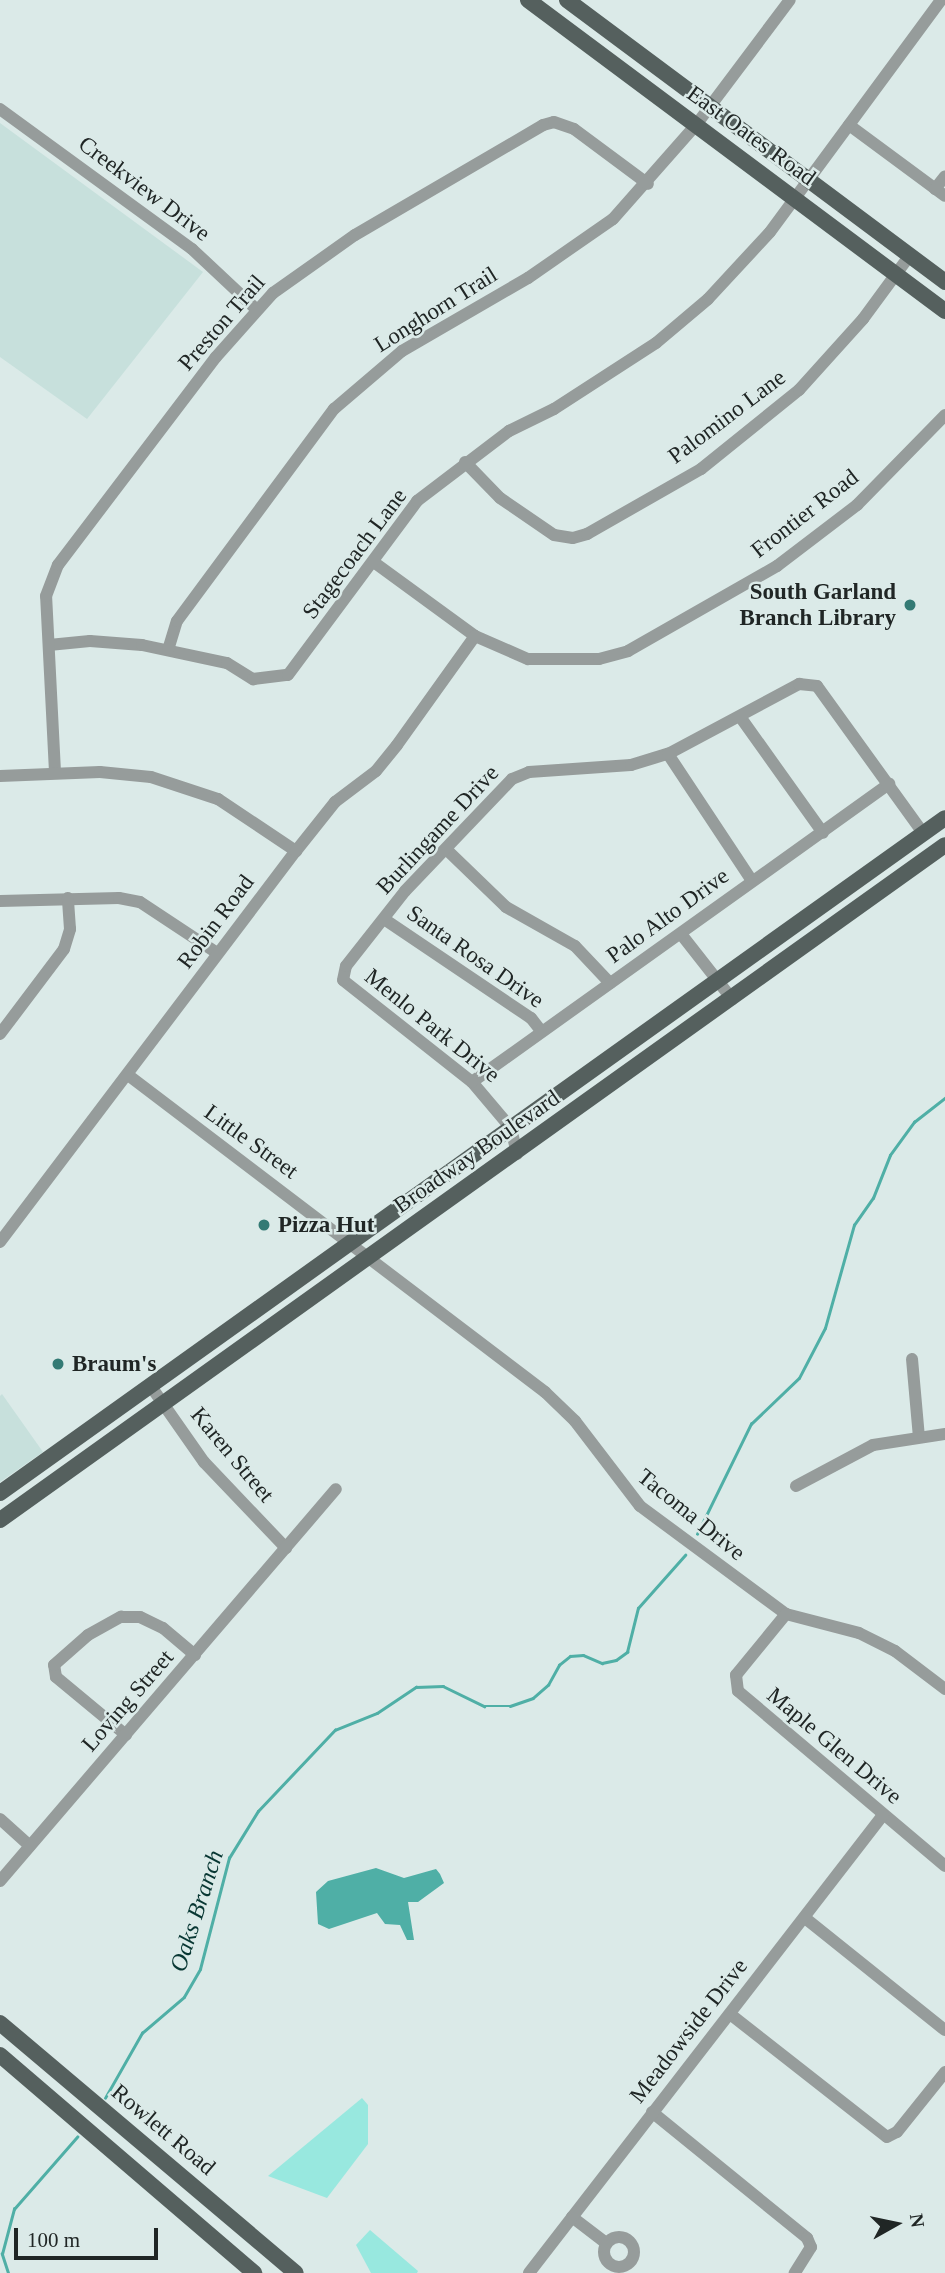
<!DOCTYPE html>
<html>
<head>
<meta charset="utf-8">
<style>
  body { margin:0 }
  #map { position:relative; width:945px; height:2273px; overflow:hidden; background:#dbeae8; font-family:"Times New Roman",serif }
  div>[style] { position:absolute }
  .built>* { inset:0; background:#c7e0dc }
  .green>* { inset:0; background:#98e8df }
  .water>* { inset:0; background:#4fafa6 }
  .stream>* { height:2.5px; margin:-1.25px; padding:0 1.25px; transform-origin:1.25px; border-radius:1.25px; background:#4fafa6 }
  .minor>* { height:12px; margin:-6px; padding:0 6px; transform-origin:6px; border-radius:6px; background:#969c9b }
  .minor>.ring { margin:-6px; padding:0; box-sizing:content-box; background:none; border:12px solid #969c9b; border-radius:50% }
  .major>* { height:16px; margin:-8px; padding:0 8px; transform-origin:8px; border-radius:8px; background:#55605e }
  .dots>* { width:19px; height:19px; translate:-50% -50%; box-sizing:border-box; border:4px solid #dbeae8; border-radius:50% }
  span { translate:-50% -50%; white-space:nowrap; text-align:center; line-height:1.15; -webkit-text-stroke:5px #dbeae8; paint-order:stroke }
  .street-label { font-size:23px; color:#202625 }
  .poi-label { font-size:23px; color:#202625; font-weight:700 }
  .right { translate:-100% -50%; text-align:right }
  .left { translate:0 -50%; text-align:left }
  .water-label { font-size:24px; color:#083733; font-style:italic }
  .north { position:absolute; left:861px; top:2189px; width:70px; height:70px; -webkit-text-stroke:5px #dbeae8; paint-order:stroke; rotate:81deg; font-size:19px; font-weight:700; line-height:28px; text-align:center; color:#202625 }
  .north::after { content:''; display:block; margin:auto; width:24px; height:32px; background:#202625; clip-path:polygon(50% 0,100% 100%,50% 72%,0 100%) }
  .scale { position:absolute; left:14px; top:2228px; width:144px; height:32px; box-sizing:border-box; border:4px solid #202625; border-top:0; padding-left:9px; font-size:21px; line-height:24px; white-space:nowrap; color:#202625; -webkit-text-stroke:5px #dbeae8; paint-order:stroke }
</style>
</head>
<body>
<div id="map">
  <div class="built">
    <i style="clip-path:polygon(0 123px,203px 272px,87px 419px,0 357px)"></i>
    <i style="clip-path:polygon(2px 1394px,43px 1452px,0 1482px,0 1396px)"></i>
  </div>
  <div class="green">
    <i style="clip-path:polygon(362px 2098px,368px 2105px,368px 2144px,327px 2198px,268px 2176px)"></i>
    <i style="clip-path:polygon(370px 2230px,418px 2271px,417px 2273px,371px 2273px,356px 2245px)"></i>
  </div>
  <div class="water">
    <i style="clip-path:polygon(376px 1868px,404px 1878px,436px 1869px,440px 1874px,444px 1883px,418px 1902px,408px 1902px,414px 1940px,407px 1940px,400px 1925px,385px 1924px,377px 1913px,329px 1929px,318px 1924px,316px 1892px,328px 1881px)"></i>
  </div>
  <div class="stream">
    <i style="left:697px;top:1534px;width:123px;rotate:-63.9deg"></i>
    <i style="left:751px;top:1424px;width:66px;rotate:-43.8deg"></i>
    <i style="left:799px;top:1378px;width:56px;rotate:-62.5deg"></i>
    <i style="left:825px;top:1328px;width:107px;rotate:-74.3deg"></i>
    <i style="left:854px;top:1225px;width:33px;rotate:-55deg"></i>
    <i style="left:873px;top:1198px;width:46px;rotate:-68.4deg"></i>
    <i style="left:890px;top:1155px;width:41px;rotate:-54deg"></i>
    <i style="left:914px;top:1122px;width:39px;rotate:-38deg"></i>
    <i style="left:105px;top:2098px;width:75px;rotate:-60.4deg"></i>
    <i style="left:142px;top:2033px;width:55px;rotate:-40.6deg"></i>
    <i style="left:184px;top:1997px;width:32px;rotate:-60deg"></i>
    <i style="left:200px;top:1969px;width:115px;rotate:-75.4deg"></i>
    <i style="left:229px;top:1858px;width:55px;rotate:-58.3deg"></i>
    <i style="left:258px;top:1811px;width:112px;rotate:-46.5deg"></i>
    <i style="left:335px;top:1730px;width:45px;rotate:-22deg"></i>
    <i style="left:377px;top:1713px;width:47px;rotate:-33.7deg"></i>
    <i style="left:416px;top:1687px;width:27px;rotate:-2deg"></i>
    <i style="left:443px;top:1686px;width:46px;rotate:26deg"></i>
    <i style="left:484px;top:1706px;width:26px"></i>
    <i style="left:510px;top:1706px;width:24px;rotate:-19deg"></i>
    <i style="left:533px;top:1698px;width:20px;rotate:-41deg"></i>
    <i style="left:548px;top:1685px;width:23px;rotate:-61deg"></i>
    <i style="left:559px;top:1665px;width:14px;rotate:-39deg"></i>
    <i style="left:570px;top:1656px;width:13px;rotate:-4deg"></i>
    <i style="left:583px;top:1655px;width:21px;rotate:23deg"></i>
    <i style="left:602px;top:1663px;width:14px;rotate:-12deg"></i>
    <i style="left:616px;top:1660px;width:14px;rotate:-36deg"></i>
    <i style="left:627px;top:1652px;width:45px;rotate:-76deg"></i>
    <i style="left:638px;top:1608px;width:71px;rotate:-48.4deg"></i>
    <i style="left:8px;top:2273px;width:20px;rotate:-108deg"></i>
    <i style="left:2px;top:2254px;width:47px;rotate:-75.1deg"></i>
    <i style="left:14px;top:2209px;width:96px;rotate:-48.8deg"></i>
  </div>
  <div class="minor">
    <i style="left:0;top:109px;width:238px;rotate:36.1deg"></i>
    <i style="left:192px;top:249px;width:89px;rotate:43.2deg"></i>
    <i style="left:849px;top:125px;width:119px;rotate:36.5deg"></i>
    <i style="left:935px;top:189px;width:16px;rotate:-52deg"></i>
    <i style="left:465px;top:462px;width:50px;rotate:45.8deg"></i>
    <i style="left:500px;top:498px;width:65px;rotate:34.4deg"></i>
    <i style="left:554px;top:535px;width:19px;rotate:9deg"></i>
    <i style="left:573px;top:538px;width:15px;rotate:-16deg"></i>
    <i style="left:587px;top:534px;width:131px;rotate:-29.7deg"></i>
    <i style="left:701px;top:469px;width:126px;rotate:-38.9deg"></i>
    <i style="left:799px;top:390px;width:96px;rotate:-48deg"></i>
    <i style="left:863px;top:319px;width:79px;rotate:-53.7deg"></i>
    <i style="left:375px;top:563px;width:124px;rotate:36.1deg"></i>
    <i style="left:475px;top:636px;width:58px;rotate:23.5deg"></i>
    <i style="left:528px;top:659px;width:71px"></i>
    <i style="left:599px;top:659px;width:30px;rotate:-15deg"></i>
    <i style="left:628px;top:651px;width:172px;rotate:-29.7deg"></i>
    <i style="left:777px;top:566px;width:101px;rotate:-37.3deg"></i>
    <i style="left:857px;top:505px;width:126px;rotate:-45.6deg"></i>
    <i style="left:49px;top:645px;width:41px;rotate:-5.6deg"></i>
    <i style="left:90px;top:641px;width:52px;rotate:4.4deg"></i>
    <i style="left:142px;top:645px;width:87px;rotate:12deg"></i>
    <i style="left:227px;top:663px;width:31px;rotate:32deg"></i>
    <i style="left:253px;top:679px;width:35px;rotate:-7deg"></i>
    <i style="left:288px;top:675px;width:217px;rotate:-53.4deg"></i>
    <i style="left:417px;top:501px;width:116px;rotate:-37.3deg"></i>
    <i style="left:509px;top:431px;width:50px;rotate:-26.1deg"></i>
    <i style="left:554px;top:409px;width:121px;rotate:-32.9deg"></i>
    <i style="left:656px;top:343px;width:68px;rotate:-40.2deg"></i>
    <i style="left:708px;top:299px;width:91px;rotate:-47.2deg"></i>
    <i style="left:770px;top:232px;width:288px;rotate:-53.6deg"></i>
    <i style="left:168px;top:650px;width:30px;rotate:-73deg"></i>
    <i style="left:177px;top:621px;width:264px;rotate:-53.5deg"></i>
    <i style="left:334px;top:409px;width:89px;rotate:-40.5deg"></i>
    <i style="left:402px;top:351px;width:146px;rotate:-30.1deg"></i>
    <i style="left:528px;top:278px;width:103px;rotate:-34.8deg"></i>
    <i style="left:613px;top:219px;width:125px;rotate:-48.6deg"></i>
    <i style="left:696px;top:125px;width:156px;rotate:-53.1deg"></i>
    <i style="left:741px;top:718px;width:141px;rotate:54.5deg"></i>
    <i style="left:668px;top:754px;width:152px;rotate:56.5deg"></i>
    <i style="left:55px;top:772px;width:176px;rotate:-92.9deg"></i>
    <i style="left:46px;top:596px;width:33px;rotate:-69deg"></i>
    <i style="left:58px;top:565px;width:261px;rotate:-52.8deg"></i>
    <i style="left:216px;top:357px;width:86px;rotate:-48.3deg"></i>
    <i style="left:273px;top:293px;width:100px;rotate:-35.3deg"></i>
    <i style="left:355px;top:235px;width:218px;rotate:-30.3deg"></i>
    <i style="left:543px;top:125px;width:11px;rotate:-15deg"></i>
    <i style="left:554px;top:122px;width:21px;rotate:19deg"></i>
    <i style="left:574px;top:129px;width:92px;rotate:36.6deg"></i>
    <i style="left:0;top:776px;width:100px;rotate:-2.3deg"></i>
    <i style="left:100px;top:772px;width:51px;rotate:5.6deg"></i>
    <i style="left:151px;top:777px;width:71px;rotate:18.2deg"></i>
    <i style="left:218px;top:799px;width:94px;rotate:33.7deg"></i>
    <i style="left:447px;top:850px;width:82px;rotate:44deg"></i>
    <i style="left:506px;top:907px;width:79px;rotate:29.5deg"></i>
    <i style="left:575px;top:946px;width:51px;rotate:46.6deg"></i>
    <i style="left:0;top:901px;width:119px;rotate:-1.4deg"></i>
    <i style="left:119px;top:898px;width:21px;rotate:11deg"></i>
    <i style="left:140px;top:902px;width:92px;rotate:33.5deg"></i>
    <i style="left:384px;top:919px;width:177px;rotate:34deg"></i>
    <i style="left:531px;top:1018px;width:16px;rotate:52deg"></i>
    <i style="left:681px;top:934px;width:83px;rotate:51.9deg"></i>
    <i style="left:0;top:1034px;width:106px;rotate:-53deg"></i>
    <i style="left:64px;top:949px;width:21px;rotate:-73deg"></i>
    <i style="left:70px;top:929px;width:31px;rotate:-94deg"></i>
    <i style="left:128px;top:1075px;width:524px;rotate:37.24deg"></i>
    <i style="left:545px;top:1392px;width:42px;rotate:44deg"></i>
    <i style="left:575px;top:1421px;width:107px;rotate:52.6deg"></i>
    <i style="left:640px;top:1506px;width:182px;rotate:36.5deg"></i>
    <i style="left:786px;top:1614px;width:75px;rotate:14.6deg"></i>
    <i style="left:859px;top:1633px;width:40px;rotate:26.6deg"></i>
    <i style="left:895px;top:1651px;width:63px;rotate:37.2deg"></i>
    <i style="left:472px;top:1082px;width:513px;rotate:-35.55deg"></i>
    <i style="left:517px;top:1154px;width:27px;rotate:-103deg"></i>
    <i style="left:511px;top:1128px;width:60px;rotate:-130.3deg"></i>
    <i style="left:472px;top:1082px;width:164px;rotate:-141.7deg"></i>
    <i style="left:343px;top:980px;width:14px;rotate:-78deg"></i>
    <i style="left:346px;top:966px;width:95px;rotate:-51.8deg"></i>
    <i style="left:405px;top:891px;width:155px;rotate:-46.3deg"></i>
    <i style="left:512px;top:779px;width:18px;rotate:-22deg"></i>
    <i style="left:529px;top:772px;width:102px;rotate:-3.9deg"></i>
    <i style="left:631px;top:765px;width:39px;rotate:-17deg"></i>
    <i style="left:668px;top:754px;width:149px;rotate:-28.1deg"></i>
    <i style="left:799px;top:684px;width:18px;rotate:6deg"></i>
    <i style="left:817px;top:686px;width:181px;rotate:54.2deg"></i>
    <i style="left:0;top:1242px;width:490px;rotate:-52.9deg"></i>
    <i style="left:296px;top:851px;width:63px;rotate:-51.5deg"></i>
    <i style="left:335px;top:802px;width:51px;rotate:-37.1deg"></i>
    <i style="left:376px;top:771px;width:33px;rotate:-51deg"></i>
    <i style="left:397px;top:745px;width:134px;rotate:-54.4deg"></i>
    <i style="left:912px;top:1359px;width:78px;rotate:84.9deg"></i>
    <i style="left:150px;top:1385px;width:94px;rotate:55deg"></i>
    <i style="left:204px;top:1462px;width:119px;rotate:46.4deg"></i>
    <i style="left:796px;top:1486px;width:87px;rotate:-28deg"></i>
    <i style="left:873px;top:1445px;width:73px;rotate:-8.7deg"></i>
    <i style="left:786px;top:1614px;width:79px;rotate:129.3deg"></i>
    <i style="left:736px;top:1675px;width:16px;rotate:83deg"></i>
    <i style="left:738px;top:1691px;width:271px;rotate:40.2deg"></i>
    <i style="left:126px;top:1735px;width:91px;rotate:-140.4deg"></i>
    <i style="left:56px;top:1677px;width:12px;rotate:-99deg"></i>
    <i style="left:54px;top:1665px;width:45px;rotate:-41.4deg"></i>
    <i style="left:88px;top:1635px;width:38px;rotate:-29deg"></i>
    <i style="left:121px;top:1617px;width:19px"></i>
    <i style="left:140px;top:1617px;width:25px;rotate:26deg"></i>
    <i style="left:163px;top:1628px;width:42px;rotate:40.2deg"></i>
    <i style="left:0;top:1819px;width:40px;rotate:42deg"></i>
    <i style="left:0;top:1881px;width:516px;rotate:-49.4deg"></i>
    <i style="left:805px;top:1918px;width:179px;rotate:38.7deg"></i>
    <i style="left:730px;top:2014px;width:199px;rotate:38.1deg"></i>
    <i style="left:887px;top:2137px;width:11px;rotate:-27deg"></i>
    <i style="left:897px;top:2132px;width:77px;rotate:-51.3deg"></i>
    <i style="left:652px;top:2112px;width:200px;rotate:39.1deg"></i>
    <i style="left:807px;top:2238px;width:10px;rotate:66deg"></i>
    <i style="left:811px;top:2247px;width:31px;rotate:122deg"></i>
    <i style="left:572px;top:2217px;width:43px;rotate:37.4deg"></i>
    <i class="ring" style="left:604px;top:2237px;width:18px;height:18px"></i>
    <i style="left:529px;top:2273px;width:579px;rotate:-52.3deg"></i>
  </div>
  <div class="major">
    <i style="left:528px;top:0;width:520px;rotate:36.72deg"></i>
    <i style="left:567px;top:0;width:472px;rotate:36.7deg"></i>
    <i style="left:0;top:1493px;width:1161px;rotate:-35.54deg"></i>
    <i style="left:0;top:1520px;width:1161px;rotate:-35.54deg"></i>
    <i style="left:0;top:2023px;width:387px;rotate:40.2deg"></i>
    <i style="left:0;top:2055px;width:335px;rotate:40.6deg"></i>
  </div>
  <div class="dots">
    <i style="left:910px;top:605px;background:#337a74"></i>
    <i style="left:264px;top:1225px;background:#337a74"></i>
    <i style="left:58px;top:1364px;background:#337a74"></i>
  </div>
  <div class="street-label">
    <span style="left:751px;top:136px;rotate:36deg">East Oates Road</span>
    <span style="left:144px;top:189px;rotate:37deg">Creekview Drive</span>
    <span style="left:436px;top:310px;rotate:-32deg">Longhorn Trail</span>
    <span style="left:222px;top:323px;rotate:-49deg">Preston Trail</span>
    <span style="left:727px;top:417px;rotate:-37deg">Palomino Lane</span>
    <span style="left:805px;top:514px;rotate:-38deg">Frontier Road</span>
    <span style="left:355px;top:554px;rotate:-53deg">Stagecoach Lane</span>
    <span style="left:438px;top:830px;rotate:-47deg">Burlingame Drive</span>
    <span style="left:668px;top:916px;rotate:-36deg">Palo Alto Drive</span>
    <span style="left:216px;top:922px;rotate:-53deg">Robin Road</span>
    <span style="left:475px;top:957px;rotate:35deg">Santa Rosa Drive</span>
    <span style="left:432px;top:1026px;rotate:39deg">Menlo Park Drive</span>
    <span style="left:251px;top:1142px;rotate:36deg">Little Street</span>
    <span style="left:477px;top:1152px;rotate:-35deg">Broadway Boulevard</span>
    <span style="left:232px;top:1455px;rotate:50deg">Karen Street</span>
    <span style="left:691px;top:1515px;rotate:39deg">Tacoma Drive</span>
    <span style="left:128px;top:1701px;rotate:-49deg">Loving Street</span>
    <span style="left:834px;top:1746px;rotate:40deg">Maple Glen Drive</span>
    <span style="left:689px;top:2031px;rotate:-52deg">Meadowside Drive</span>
    <span style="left:163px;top:2130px;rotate:40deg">Rowlett Road</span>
  </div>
  <div class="poi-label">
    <span class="right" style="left:896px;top:605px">South Garland<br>Branch Library</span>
    <span class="left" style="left:278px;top:1225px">Pizza Hut</span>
    <span class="left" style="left:72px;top:1364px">Braum's</span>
  </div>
  <div class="water-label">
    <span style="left:197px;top:1911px;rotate:-72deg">Oaks Branch</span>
  </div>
  <div class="north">N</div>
  <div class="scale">100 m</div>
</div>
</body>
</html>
